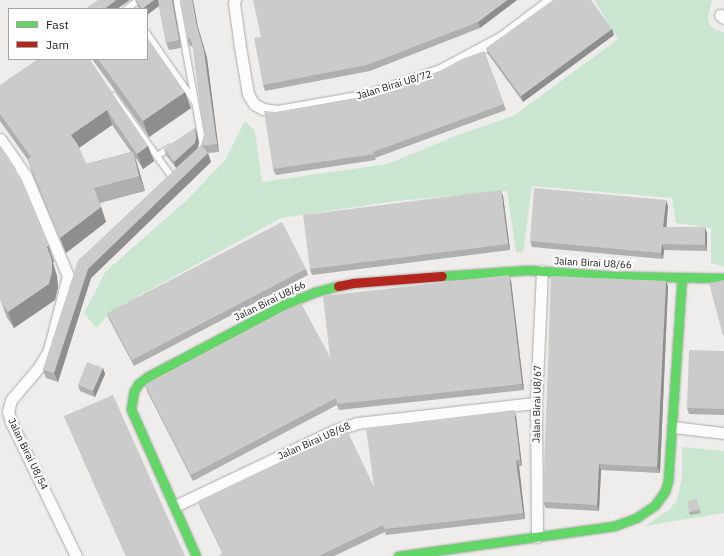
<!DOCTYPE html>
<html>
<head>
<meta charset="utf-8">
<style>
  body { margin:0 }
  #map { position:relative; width:724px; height:556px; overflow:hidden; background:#efedeb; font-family:"IBM Plex Sans",sans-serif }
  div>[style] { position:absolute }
  .green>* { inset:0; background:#cae6d1 }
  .roads { filter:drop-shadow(0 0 1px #acaba9) drop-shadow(0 0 1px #acaba9) }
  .lane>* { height:5.5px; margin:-2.75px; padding:0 2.75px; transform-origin:2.75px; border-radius:2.75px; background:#fdfcfc }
  .street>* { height:11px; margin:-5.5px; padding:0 5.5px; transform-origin:5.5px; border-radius:5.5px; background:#fdfcfc }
  .fast>* { height:9px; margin:-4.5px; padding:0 4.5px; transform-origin:4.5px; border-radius:4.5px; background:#63d668 }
  .jam>* { height:9px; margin:-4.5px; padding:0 4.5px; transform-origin:4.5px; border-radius:4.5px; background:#b3261e }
  .wall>* { inset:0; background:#afafaf }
  .shaded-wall>* { inset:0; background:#8f8e8e }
  .building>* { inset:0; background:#cccbcb }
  span { translate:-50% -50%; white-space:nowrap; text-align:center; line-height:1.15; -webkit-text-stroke:4px #fff; paint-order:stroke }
  .street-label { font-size:10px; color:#1b1a19 }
  .legend { position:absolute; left:8px; top:8px; width:140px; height:52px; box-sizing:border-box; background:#fff; border:1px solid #a4a3a3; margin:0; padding:5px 7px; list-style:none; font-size:12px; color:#1b1a19 }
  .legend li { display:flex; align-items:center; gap:8px; height:20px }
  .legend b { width:20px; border:1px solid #a4a3a3 }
</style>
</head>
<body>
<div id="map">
  <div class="green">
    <i style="clip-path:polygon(594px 0,712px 0,708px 17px,710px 25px,715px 30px,724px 32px,724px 267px,711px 263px,711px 228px,676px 223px,672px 198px,532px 186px,523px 253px,516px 252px,507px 191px,397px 201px,281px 218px,113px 310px,96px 328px,84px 313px,106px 271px,187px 200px,225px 160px,245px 121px,255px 131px,262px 182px,387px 164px,458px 135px,515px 115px,618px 39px)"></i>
    <i style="clip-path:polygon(682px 447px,724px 451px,724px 513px,645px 526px,669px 510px,677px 500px,682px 477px)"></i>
  </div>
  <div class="roads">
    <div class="lane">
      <i style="left:177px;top:0;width:145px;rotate:79.7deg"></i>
      <i style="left:203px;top:143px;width:4px;rotate:104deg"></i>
      <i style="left:127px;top:9px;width:15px;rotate:-37deg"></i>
      <i style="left:147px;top:33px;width:82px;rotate:55deg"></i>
      <i style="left:114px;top:96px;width:101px;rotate:54.3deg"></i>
      <i style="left:157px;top:156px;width:15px;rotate:-32deg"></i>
    </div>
    <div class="street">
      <i style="left:235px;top:0;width:3px;rotate:108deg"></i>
      <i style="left:234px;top:3px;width:44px;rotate:82.2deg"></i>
      <i style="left:240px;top:47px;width:48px;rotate:80.3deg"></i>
      <i style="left:248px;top:94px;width:12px;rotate:59deg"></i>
      <i style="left:254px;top:104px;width:10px;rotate:29deg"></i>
      <i style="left:263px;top:109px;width:15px;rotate:8deg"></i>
      <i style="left:278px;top:111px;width:91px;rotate:-10.1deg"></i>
      <i style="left:368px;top:95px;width:76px;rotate:-19.1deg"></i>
      <i style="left:440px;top:70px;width:70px;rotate:-28deg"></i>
      <i style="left:502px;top:37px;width:61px;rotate:-37.1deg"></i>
      <i style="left:720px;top:15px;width:5px;rotate:37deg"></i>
      <i style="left:0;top:139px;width:45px;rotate:54.9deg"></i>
      <i style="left:26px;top:176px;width:108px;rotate:67.2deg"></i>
      <i style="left:68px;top:276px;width:76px;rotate:104.4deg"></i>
      <i style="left:49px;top:350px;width:20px;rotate:120deg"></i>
      <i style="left:39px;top:367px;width:43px;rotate:130.3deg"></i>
      <i style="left:11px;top:400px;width:11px;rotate:105deg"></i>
      <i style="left:8px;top:411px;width:11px;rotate:75deg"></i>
      <i style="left:11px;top:422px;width:149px;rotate:64.1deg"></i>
      <i style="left:673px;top:427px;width:51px;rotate:6.7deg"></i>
      <i style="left:175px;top:506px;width:175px;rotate:-25.4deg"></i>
      <i style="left:333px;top:431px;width:25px;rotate:-18deg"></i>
      <i style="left:357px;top:423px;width:180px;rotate:-6.4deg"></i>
      <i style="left:537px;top:537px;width:134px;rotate:-90.4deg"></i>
      <i style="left:536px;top:403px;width:132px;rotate:-87.4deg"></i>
    </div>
    <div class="fast">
      <i style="left:442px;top:276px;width:86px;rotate:-4deg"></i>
      <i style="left:528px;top:270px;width:86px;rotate:4deg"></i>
      <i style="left:614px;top:276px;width:110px;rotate:1deg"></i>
      <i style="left:196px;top:556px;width:161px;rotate:-113.9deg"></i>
      <i style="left:131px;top:409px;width:18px;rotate:-81deg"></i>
      <i style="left:134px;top:391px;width:8px;rotate:-60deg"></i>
      <i style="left:138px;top:384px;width:11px;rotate:-38deg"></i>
      <i style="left:147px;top:377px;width:154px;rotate:-27.9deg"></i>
      <i style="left:283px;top:305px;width:35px;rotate:-22deg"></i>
      <i style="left:315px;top:292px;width:24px;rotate:-15deg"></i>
      <i style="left:398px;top:556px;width:218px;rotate:-7.9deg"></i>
      <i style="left:614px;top:526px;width:23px;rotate:-20deg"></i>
      <i style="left:636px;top:518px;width:23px;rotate:-34deg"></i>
      <i style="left:655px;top:505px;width:17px;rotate:-54deg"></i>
      <i style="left:665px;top:491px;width:10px;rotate:-73deg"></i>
      <i style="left:668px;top:481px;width:203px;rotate:-86.1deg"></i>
    </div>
    <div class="jam">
      <i style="left:338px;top:286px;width:15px;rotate:-11deg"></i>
      <i style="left:353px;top:283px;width:89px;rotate:-4.5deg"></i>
    </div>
  </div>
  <div class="wall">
    <i style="clip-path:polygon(135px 0,173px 0,181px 48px,169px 50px,166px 43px,159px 6px,147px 15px,147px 9px,139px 9px,138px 6px)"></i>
    <i style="clip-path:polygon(517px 0,480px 28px,370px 71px,265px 91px,263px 85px)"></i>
    <i style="clip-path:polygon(198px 27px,207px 58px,219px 152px,208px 153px,211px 162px,91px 278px,58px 382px,46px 378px,43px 370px,78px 261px,195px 151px,176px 168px,166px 155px,164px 149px,195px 128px,197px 134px,199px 143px,197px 149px,201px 146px,204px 135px,193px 48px,192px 46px,190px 46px,187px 39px)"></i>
    <i style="clip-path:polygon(612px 29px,614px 35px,523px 102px,488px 54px,486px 48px)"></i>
    <i style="clip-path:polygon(484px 51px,506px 110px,375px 158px,376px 160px,276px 175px,273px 169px,277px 112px,368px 96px,440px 71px)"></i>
    <i style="clip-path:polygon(evenodd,89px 59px,148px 146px,154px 161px,143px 169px,135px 157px,138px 167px,145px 191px,100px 203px,106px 222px,66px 253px,33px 175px,28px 160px,0 121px,0 85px,89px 59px,112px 125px,131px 152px,86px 164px,79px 148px,112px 125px)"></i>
    <i style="clip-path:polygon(92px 59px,147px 59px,191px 108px,149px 137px)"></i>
    <i style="clip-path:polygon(503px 196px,510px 250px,312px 275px,310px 269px)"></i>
    <i style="clip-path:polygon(668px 206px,666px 227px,707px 233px,707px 251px,664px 250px,663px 259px,532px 247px,530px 241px)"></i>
    <i style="clip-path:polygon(54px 261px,53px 263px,57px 276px,58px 287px,55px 300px,14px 328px,7px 318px,0 298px)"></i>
    <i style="clip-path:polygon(306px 269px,308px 275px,134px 366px,109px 319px,107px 313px)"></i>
    <i style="clip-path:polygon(511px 281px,524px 390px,339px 410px,337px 405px,193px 481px,147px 391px,145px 385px,330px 357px)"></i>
    <i style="clip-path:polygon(666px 281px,668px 287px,660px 473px,601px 470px,599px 511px,546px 508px,543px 502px)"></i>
    <i style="clip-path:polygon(724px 351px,724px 415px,689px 414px,687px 408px)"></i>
    <i style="clip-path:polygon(103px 368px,105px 374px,95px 397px,80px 391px,78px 385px)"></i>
    <i style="clip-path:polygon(64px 416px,185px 556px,126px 556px)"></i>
    <i style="clip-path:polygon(516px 416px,522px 466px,519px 466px,525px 519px,386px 535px,385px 532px,334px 556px,220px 556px,223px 554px,200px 507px,198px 501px,374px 487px)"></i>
    <i style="clip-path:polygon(696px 499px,701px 513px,690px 515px,689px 512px)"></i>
  </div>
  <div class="shaded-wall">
    <i style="clip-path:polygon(116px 0,130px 0,117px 9px,104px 9px)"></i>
    <i style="clip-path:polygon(154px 0,158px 0,160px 5px,147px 15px,147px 9px,142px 9px)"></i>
    <i style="clip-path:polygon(172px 0,173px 0,181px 48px,179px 40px)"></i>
    <i style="clip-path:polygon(192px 0,193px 0,198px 27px,207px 58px,219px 152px,217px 144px)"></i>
    <i style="clip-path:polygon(507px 0,517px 0,480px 28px,478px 22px)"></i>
    <i style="clip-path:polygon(612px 29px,614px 35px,523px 102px,521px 96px)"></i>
    <i style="clip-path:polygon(185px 92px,191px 108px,149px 137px,143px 121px)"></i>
    <i style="clip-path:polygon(107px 110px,112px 125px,76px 150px,71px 135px)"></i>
    <i style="clip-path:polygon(195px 128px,197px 134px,199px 143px,197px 149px,176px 168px,174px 162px)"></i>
    <i style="clip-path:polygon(148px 146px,154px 161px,143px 169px,137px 154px)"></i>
    <i style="clip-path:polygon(133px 152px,138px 167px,145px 191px,139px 176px)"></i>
    <i style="clip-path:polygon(208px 153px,211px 162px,91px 278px,58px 382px,54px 373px,88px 269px)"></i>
    <i style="clip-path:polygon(501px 190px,503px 196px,510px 250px,508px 244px)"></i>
    <i style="clip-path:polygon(666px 200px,668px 206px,666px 233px,663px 227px)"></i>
    <i style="clip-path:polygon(101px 207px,106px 222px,66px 253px,60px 238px)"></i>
    <i style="clip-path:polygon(705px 227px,707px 233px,707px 251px,705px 245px)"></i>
    <i style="clip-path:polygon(662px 244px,664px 250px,663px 259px,661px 253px)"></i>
    <i style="clip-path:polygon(48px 245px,54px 261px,53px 263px,57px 276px,58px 287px,55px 300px,14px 328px,8px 312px,47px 247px)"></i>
    <i style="clip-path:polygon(509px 275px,511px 281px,524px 390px,522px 384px)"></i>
    <i style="clip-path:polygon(666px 281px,668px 287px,660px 473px,657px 467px)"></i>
    <i style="clip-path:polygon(103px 368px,105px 374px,95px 397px,93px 391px)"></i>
    <i style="clip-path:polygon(514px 410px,516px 416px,522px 466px,520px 460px)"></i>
    <i style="clip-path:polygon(516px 460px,519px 466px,525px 519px,523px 513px)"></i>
    <i style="clip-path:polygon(599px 464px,601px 470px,599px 511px,597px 505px)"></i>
  </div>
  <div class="building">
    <i style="clip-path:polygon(98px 0,116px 0,104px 9px,85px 9px)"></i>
    <i style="clip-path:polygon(136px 0,154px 0,142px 9px)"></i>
    <i style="clip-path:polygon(158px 0,172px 0,179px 40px,166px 43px)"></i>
    <i style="clip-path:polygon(180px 0,192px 0,195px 19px,204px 51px,217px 144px,201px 146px,204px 135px,193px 48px,190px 38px,187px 39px)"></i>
    <i style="clip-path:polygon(253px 0,507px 0,478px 22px,367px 65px,263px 85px,254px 38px,261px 37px)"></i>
    <i style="clip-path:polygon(553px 0,591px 0,612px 29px,521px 96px,486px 48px)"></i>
    <i style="clip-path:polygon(147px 37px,185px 92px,143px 121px,98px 59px,147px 59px)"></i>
    <i style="clip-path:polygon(484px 51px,504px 104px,373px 152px,374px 154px,273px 169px,264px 111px,277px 112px,368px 96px,440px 71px,462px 59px)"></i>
    <i style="clip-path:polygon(38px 59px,89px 59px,148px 146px,137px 154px,107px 110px,71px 135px,78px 145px,86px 164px,133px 152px,139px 176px,94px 188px,101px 207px,60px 238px,28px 160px,31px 157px,0 114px,0 85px)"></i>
    <i style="clip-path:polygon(195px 128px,196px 137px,195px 143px,174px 162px,164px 149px)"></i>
    <i style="clip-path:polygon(0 145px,15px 167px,48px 245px,47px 247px,52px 260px,52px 272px,49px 284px,8px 312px,1px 302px,0 298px)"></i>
    <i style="clip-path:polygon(201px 145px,208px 153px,88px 269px,54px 373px,43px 370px,78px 261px)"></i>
    <i style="clip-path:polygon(534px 188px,666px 200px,663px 227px,705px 227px,705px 245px,662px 244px,661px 253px,530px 241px)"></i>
    <i style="clip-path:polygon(501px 190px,508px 244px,310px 269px,303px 215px)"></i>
    <i style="clip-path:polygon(282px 222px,306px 269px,132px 360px,107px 313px)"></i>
    <i style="clip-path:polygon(509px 275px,522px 384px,337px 404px,336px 398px,191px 475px,145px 385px,301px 303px,330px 357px,323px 296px)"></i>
    <i style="clip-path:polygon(551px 276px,666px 281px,657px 467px,599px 464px,597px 505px,543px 502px)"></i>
    <i style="clip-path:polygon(724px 280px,724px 335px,723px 336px,709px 283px)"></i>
    <i style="clip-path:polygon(689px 350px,724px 351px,724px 409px,687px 408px)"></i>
    <i style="clip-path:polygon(87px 362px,103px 368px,93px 391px,78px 385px)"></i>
    <i style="clip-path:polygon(113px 395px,185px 556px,126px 556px,64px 416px)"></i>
    <i style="clip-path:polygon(514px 410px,520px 460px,516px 460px,523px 513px,384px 529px,383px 525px,319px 556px,220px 556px,219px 555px,223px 553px,198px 501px,347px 430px,374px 487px,366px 428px)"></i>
    <i style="clip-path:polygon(696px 499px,700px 510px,689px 512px,687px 502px)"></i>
  </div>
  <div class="street-label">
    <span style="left:394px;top:85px;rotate:-17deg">Jalan Birai U8/72</span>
    <span style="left:593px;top:263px;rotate:3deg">Jalan Birai U8/66</span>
    <span style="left:270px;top:301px;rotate:-26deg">Jalan Birai U8/66</span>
    <span style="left:537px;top:404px;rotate:-89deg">Jalan Birai U8/67</span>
    <span style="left:314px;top:441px;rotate:-24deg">Jalan Birai U8/68</span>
    <span style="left:28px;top:454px;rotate:64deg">Jalan Birai U8/54</span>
  </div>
  <ul class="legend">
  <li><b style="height:5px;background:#63d668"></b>Fast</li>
  <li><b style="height:5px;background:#b3261e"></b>Jam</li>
  </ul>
</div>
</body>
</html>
